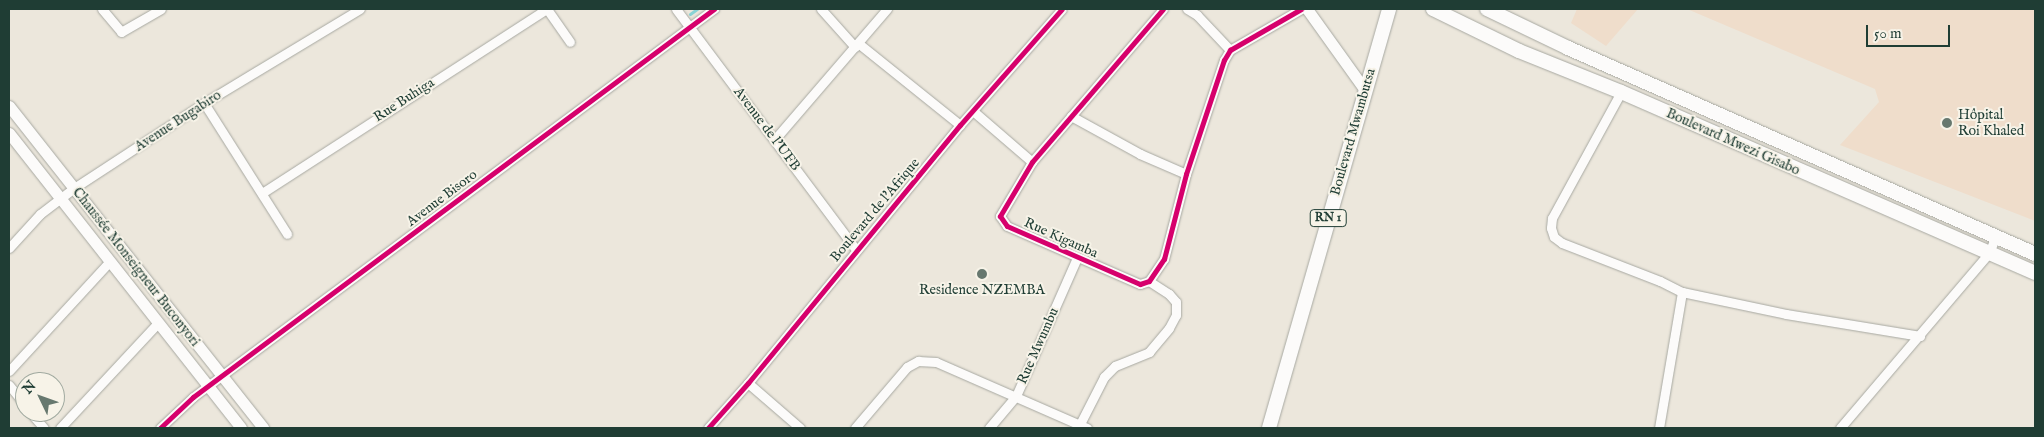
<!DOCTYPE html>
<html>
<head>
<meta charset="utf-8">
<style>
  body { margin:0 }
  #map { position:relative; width:2044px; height:437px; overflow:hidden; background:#ece7dc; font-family:"IM FELL English",serif }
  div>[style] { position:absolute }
  .built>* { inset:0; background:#efddcb }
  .stream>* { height:3px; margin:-1.5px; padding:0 1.5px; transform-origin:1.5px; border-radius:1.5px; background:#88d3d5 }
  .roads { filter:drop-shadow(0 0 1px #a7a8a1) drop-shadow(0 0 1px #a7a8a1) }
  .minor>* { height:9px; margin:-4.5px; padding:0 4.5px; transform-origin:4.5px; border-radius:4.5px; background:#fcfbfa }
  .tertiary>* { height:11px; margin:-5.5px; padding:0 5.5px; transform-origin:5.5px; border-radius:5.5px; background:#fcfbfa }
  .primary>* { height:14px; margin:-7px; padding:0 7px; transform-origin:7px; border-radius:7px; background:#fcfbfa }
  .trunk>* { height:14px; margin:-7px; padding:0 7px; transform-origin:7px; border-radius:7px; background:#fcfbfa }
  .cycleway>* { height:5px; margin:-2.5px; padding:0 2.5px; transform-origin:2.5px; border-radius:2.5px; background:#d6006c }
  .dots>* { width:14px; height:14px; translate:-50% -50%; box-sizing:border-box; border:2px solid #f7f3e8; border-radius:50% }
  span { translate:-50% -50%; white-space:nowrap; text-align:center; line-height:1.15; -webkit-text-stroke:4px #f7f3e8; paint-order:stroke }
  .shield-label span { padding:1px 4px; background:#f7f3e8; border:1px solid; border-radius:4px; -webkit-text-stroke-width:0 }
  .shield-label { font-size:12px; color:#1f3d34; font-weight:700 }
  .street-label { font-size:14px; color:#1f3d34 }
  .poi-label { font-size:14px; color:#1f3d34 }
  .left { translate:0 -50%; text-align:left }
  .frame { position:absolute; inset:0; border:10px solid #1f3d34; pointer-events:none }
  .north { position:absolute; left:15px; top:372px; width:50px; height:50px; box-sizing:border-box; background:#f7f3e8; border:1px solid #a1aaa0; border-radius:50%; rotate:312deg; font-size:14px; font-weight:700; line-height:20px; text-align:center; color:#1f3d34 }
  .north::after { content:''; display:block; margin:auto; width:18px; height:22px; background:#67786f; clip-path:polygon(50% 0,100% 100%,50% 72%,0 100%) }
  .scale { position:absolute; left:1866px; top:25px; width:84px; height:22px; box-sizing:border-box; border:2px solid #1f3d34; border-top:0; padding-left:6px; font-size:15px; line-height:18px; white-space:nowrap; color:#1f3d34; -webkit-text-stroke:4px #f7f3e8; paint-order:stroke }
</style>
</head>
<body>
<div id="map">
  <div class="built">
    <i style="clip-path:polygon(1577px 9px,1638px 9px,1606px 46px,1571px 23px)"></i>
    <i style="clip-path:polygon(1687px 9px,2035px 9px,2035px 221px,1840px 145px,1879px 102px,1875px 89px)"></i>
  </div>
  <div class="stream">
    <i style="left:690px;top:14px;width:9px;rotate:-36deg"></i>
  </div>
  <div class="roads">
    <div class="minor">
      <i style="left:102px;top:9px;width:30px;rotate:50deg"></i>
      <i style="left:121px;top:32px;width:46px;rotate:-29.9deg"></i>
      <i style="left:547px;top:9px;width:40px;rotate:55.1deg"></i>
      <i style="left:676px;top:9px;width:301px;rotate:53.2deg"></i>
      <i style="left:821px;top:9px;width:51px;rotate:48.2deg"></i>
      <i style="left:1163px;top:9px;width:201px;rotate:130.6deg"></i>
      <i style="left:1032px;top:162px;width:63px;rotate:120.7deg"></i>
      <i style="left:1000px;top:216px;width:12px;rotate:55deg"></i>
      <i style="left:1007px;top:226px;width:145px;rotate:23.6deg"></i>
      <i style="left:1140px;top:284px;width:9px;rotate:-18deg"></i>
      <i style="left:1149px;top:281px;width:27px;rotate:-56deg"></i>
      <i style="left:1164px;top:259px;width:88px;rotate:-75.5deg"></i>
      <i style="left:1186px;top:174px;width:120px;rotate:-71.6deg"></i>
      <i style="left:1224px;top:60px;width:12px;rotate:-59deg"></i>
      <i style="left:1230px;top:50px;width:82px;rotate:-30deg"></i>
      <i style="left:1187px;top:9px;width:12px;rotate:31deg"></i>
      <i style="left:1197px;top:15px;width:48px;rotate:46.7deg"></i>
      <i style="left:858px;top:43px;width:131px;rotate:38.8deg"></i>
      <i style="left:1621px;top:92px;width:144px;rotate:118.7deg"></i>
      <i style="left:1552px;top:218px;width:10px;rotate:96deg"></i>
      <i style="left:1551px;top:228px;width:9px;rotate:72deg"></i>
      <i style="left:1554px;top:237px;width:10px;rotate:37deg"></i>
      <i style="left:1562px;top:243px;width:105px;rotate:21.2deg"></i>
      <i style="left:1660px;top:281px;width:25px;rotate:27deg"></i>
      <i style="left:1682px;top:292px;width:106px;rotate:11.9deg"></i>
      <i style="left:1786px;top:314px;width:136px;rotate:9.3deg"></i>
      <i style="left:204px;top:103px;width:155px;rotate:57.6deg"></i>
      <i style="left:973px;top:111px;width:78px;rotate:40.8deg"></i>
      <i style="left:1071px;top:116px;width:79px;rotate:28.8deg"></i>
      <i style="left:1140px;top:154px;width:50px;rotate:23.5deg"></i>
      <i style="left:775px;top:139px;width:172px;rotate:-49.3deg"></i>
      <i style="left:262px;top:193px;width:338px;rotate:-32.9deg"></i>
      <i style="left:9px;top:248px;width:46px;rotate:-47.6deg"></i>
      <i style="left:40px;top:214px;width:43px;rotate:-37.4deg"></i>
      <i style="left:74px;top:188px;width:155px;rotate:-33.2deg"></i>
      <i style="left:204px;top:103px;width:182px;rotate:-31.1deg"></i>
      <i style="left:9px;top:371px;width:149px;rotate:-47.4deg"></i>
      <i style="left:748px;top:383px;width:69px;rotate:40.9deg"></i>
      <i style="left:9px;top:385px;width:26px;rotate:51deg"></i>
      <i style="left:30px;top:412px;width:21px;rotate:49deg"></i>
      <i style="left:1080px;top:424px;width:53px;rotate:-62.9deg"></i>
      <i style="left:1104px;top:377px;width:16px;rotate:-45deg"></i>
      <i style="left:1115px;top:366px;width:37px;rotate:-22deg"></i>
      <i style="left:1149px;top:352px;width:31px;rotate:-50deg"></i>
      <i style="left:1169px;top:328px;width:15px;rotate:-62deg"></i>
      <i style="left:1176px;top:315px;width:13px;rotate:-90deg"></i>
      <i style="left:1176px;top:302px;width:11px;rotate:-131deg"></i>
      <i style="left:1169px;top:294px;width:24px;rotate:-147deg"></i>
      <i style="left:60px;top:428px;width:144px;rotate:-47deg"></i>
      <i style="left:160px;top:428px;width:45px;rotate:-43.2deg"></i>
      <i style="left:193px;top:397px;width:650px;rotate:-36.68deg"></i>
      <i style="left:708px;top:428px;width:60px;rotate:-48.4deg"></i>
      <i style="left:748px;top:383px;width:334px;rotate:-50.6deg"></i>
      <i style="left:960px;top:125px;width:154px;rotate:-48.7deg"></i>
      <i style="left:855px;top:428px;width:80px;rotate:-49.6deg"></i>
      <i style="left:907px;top:367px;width:13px;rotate:-29deg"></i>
      <i style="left:918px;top:361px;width:18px;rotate:3deg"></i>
      <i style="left:936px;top:362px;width:165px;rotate:23.6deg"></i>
      <i style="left:989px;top:428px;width:42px;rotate:-49.8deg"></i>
      <i style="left:1016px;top:396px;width:151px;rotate:-66.2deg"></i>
      <i style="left:1659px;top:428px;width:138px;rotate:-80.4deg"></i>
      <i style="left:1840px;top:428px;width:230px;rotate:-49.6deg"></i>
      <i style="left:1989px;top:253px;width:18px;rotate:-68deg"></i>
    </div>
    <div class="tertiary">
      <i style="left:1307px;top:9px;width:100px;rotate:54.4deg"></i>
      <i style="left:9px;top:106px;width:410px;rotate:51.7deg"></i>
      <i style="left:9px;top:133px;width:375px;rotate:51.8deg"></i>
    </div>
    <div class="primary">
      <i style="left:1433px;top:9px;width:96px;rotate:26deg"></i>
      <i style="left:1519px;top:51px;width:110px;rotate:21.9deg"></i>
      <i style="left:1621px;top:92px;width:452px;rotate:23.6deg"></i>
      <i style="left:1487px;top:9px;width:90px;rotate:25.7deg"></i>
      <i style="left:1568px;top:48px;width:510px;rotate:23.8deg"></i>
    </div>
    <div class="trunk">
      <i style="left:1269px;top:428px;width:436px;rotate:-74deg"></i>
    </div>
  </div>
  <div class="cycleway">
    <i style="left:1163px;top:9px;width:201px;rotate:130.6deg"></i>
    <i style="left:1032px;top:162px;width:63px;rotate:120.7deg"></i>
    <i style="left:1000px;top:216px;width:12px;rotate:55deg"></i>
    <i style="left:1007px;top:226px;width:145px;rotate:23.6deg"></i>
    <i style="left:1140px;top:284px;width:9px;rotate:-18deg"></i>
    <i style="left:1149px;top:281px;width:27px;rotate:-56deg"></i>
    <i style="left:1164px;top:259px;width:88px;rotate:-75.5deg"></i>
    <i style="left:1186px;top:174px;width:120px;rotate:-71.6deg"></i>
    <i style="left:1224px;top:60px;width:12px;rotate:-59deg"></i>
    <i style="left:1230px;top:50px;width:82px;rotate:-30deg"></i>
    <i style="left:160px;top:428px;width:45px;rotate:-43.2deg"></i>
    <i style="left:193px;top:397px;width:650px;rotate:-36.68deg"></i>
    <i style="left:708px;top:428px;width:60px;rotate:-48.4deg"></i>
    <i style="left:748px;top:383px;width:334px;rotate:-50.6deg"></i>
    <i style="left:960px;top:125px;width:154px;rotate:-48.7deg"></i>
  </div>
  <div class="dots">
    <i style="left:1947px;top:123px;background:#67786f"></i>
    <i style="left:982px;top:274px;background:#67786f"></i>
  </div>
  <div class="shield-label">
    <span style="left:1328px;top:218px">RN 1</span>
  </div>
  <div class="street-label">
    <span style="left:404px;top:100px;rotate:-33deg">Rue Buhiga</span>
    <span style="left:178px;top:121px;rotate:-33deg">Avenue Bugabiro</span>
    <span style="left:767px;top:129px;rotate:53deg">Avenue de l'UFB</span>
    <span style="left:1353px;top:132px;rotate:-74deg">Boulevard Mwambutsa</span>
    <span style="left:1733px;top:142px;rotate:24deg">Boulevard Mwezi Gisabo</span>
    <span style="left:442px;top:198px;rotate:-37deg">Avenue Bisoro</span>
    <span style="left:875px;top:210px;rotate:-50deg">Boulevard de l'Afrique</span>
    <span style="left:1061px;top:238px;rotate:24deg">Rue Kigamba</span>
    <span style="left:136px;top:267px;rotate:52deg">Chaussée Monseigneur Buconyori</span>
    <span style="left:1038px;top:346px;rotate:-66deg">Rue Mwumbu</span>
  </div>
  <div class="poi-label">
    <span class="left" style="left:1958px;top:123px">Hôpital<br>Roi Khaled</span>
    <span style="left:982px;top:290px">Residence NZEMBA</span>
  </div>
  <div class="frame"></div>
  <div class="north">N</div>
  <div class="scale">50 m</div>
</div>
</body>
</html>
